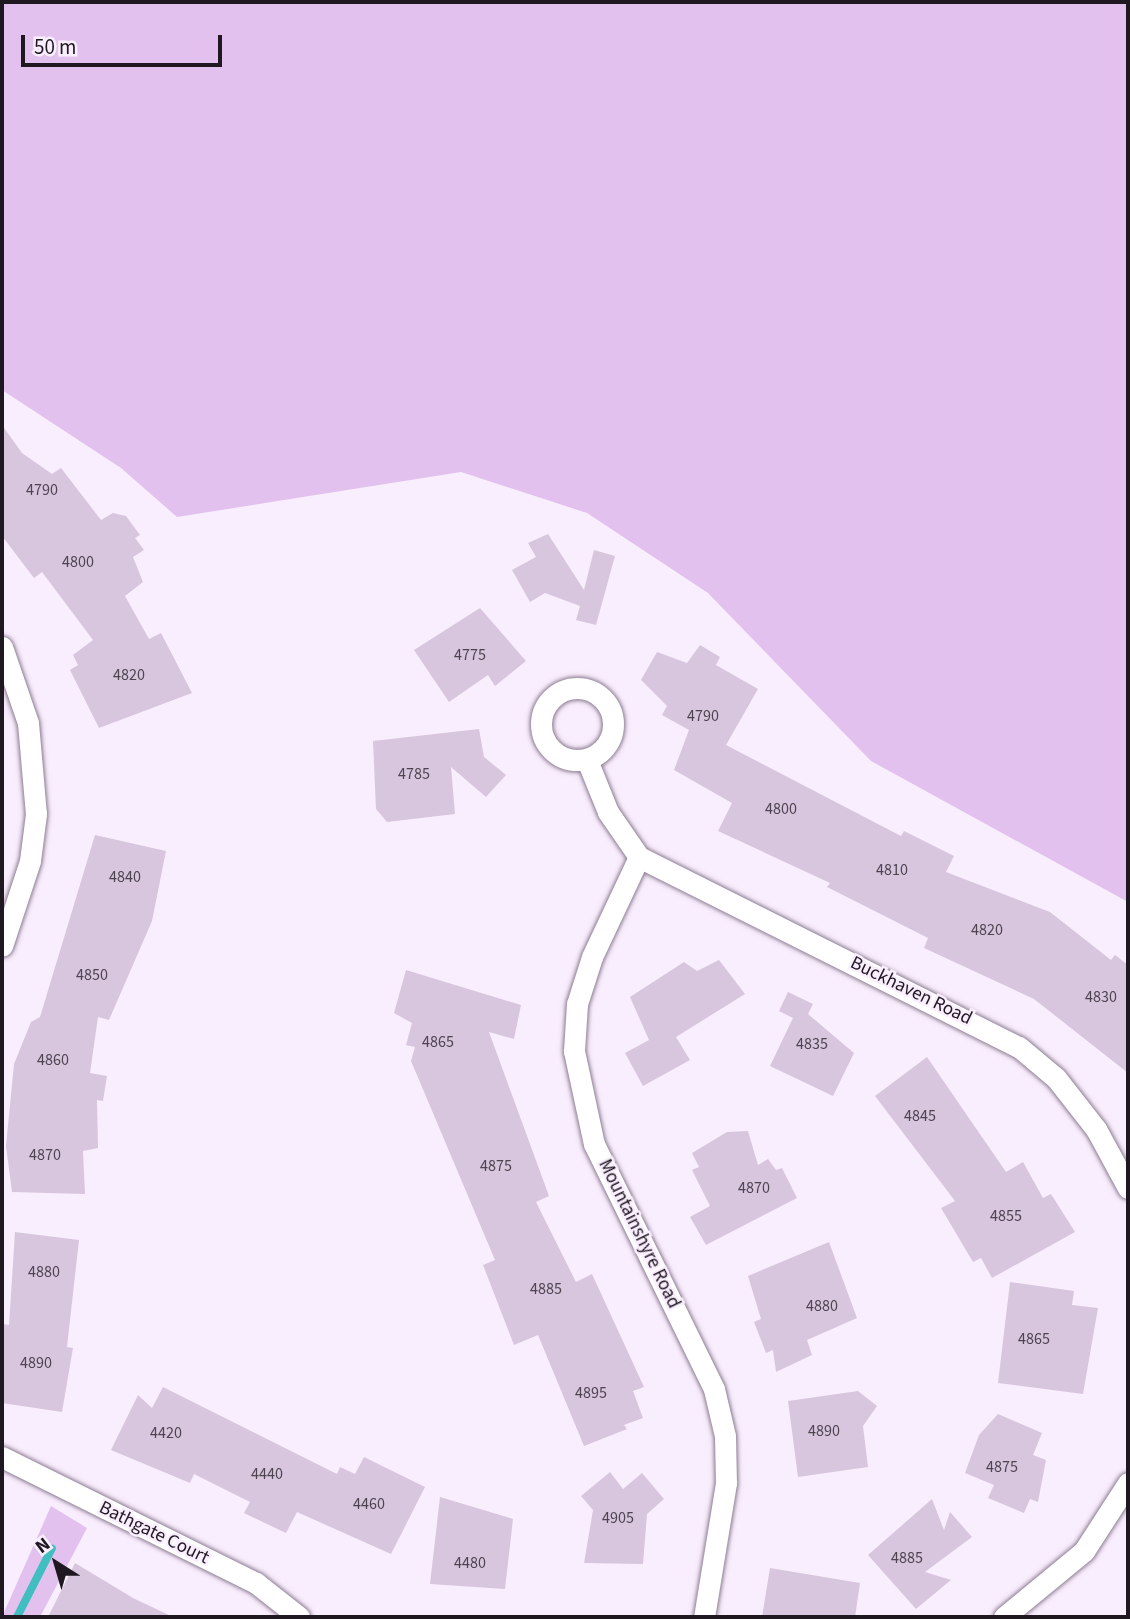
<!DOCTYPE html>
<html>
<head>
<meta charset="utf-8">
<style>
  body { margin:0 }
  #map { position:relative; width:1130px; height:1619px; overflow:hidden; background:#f9eefd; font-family:"Source Sans 3",sans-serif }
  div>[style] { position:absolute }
  .green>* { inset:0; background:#e2c1ef }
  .stream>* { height:8px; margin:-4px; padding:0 4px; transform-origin:4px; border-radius:4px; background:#40bec0 }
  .building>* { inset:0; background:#d8c6df }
  .roads { filter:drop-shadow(0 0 2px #8d7c93) drop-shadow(0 0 2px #8d7c93) }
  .street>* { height:21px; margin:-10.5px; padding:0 10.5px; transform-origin:10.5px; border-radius:10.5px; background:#fff }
  .street>.ring { margin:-10.5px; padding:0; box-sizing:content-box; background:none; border:21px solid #fff; border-radius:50% }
  span { translate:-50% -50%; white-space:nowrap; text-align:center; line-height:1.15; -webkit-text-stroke:5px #f9eefd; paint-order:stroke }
  .number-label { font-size:16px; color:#4d4450 }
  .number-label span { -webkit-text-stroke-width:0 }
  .street-label { font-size:19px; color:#1f1821 }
  .frame { position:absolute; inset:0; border:4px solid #1f1821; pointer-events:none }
  .north { position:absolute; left:21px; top:1528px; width:70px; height:70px; -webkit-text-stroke:5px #f9eefd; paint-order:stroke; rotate:323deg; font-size:19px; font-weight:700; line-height:28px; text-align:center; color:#1f1821 }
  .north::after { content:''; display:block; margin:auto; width:24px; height:32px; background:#1f1821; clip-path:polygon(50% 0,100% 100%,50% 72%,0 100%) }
  .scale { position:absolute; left:21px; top:35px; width:201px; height:32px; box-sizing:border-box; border:4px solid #1f1821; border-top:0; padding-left:9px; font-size:21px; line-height:24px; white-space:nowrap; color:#1f1821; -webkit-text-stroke:5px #f9eefd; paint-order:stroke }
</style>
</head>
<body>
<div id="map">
  <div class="green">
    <i style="clip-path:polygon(2px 2px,1128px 2px,1128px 902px,871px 761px,708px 593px,587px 513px,461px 472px,177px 517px,121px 468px,2px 390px)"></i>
    <i style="clip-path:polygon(51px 1506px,87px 1528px,40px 1617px,2px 1617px)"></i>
  </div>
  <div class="stream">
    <i style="left:17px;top:1617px;width:77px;rotate:-63.1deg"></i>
  </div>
  <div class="building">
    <i style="clip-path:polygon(2px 425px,22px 453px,52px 474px,61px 468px,101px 520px,113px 513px,126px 516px,140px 535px,135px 538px,144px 550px,133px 557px,143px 582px,125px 596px,149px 639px,161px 633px,192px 693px,99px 728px,70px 670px,78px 665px,73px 655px,93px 640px,42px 572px,34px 578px,2px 536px)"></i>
    <i style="clip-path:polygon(548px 534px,584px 590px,594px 550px,615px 556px,596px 625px,576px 620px,580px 606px,545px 593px,530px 602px,512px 570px,536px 557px,528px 543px)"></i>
    <i style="clip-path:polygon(480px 608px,526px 661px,495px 686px,488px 675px,449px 702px,414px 650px)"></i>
    <i style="clip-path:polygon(700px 645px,720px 657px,716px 665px,758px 689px,726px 745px,901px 836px,904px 831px,954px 856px,946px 872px,1050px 912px,1111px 960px,1115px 955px,1128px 965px,1128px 1073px,1034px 999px,924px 948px,928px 938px,827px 887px,830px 883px,718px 831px,732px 803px,674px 770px,689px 730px,662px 715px,667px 706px,641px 680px,657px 652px,687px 663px)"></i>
    <i style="clip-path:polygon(479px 729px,484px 757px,506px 775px,486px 797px,451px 767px,455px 814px,387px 822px,376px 809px,373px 741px)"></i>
    <i style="clip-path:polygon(95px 835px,166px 851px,152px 921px,109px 1020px,98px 1017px,90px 1073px,107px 1076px,103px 1101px,97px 1100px,98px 1148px,83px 1151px,85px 1194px,12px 1192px,6px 1146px,14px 1064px,31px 1022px,40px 1017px)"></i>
    <i style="clip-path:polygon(719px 960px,745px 994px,676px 1037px,690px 1060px,643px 1086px,625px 1053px,649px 1040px,630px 997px,684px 962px,697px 971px)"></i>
    <i style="clip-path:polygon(406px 970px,521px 1005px,514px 1039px,489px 1032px,549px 1196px,536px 1202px,576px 1282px,592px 1274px,644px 1387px,633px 1391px,643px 1418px,624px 1425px,627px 1429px,584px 1446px,538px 1335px,514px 1345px,483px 1265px,495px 1260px,411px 1061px,415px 1047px,406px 1045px,412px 1023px,394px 1013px)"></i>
    <i style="clip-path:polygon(788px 992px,813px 1004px,808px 1014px,854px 1053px,833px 1096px,770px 1066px,793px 1018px,779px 1011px)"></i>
    <i style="clip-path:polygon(927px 1057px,1006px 1172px,1023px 1162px,1043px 1198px,1051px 1194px,1075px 1232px,992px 1278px,981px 1258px,973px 1262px,941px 1208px,955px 1201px,875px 1096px)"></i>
    <i style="clip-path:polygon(748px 1131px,758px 1165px,768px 1159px,776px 1170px,782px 1168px,797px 1198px,706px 1245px,690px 1217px,710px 1206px,692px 1170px,699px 1167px,692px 1153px,727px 1132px)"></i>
    <i style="clip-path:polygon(15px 1232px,79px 1240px,67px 1347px,73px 1348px,62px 1412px,2px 1403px,2px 1324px,9px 1325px)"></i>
    <i style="clip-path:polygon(829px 1242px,857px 1318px,807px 1340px,812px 1355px,776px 1372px,773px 1350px,766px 1353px,754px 1322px,761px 1319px,748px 1276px)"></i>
    <i style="clip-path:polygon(1010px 1282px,1074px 1291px,1072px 1305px,1098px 1308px,1083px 1394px,998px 1383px)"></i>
    <i style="clip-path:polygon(163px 1387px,337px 1474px,340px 1467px,355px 1474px,364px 1457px,425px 1487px,391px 1554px,297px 1512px,286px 1533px,244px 1513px,250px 1502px,194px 1474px,190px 1483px,111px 1450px,138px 1395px,152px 1408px)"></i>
    <i style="clip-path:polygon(858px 1391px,877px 1406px,863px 1426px,868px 1467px,798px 1477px,788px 1401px)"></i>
    <i style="clip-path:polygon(998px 1414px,1042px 1433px,1033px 1455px,1046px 1460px,1038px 1502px,1030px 1499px,1024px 1513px,988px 1498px,994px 1485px,965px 1473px,979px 1435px)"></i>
    <i style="clip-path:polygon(610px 1472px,623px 1489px,642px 1473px,664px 1499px,647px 1514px,643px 1564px,584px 1563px,593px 1510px,581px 1496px)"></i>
    <i style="clip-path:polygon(440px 1497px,513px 1519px,505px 1589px,430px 1584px)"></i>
    <i style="clip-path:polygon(932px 1499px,944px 1530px,950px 1512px,972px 1537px,925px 1572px,951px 1580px,916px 1609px,868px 1555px)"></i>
    <i style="clip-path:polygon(75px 1563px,133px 1598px,173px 1617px,48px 1617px)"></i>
    <i style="clip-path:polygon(770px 1568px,860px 1583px,855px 1617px,762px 1617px)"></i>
  </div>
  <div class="roads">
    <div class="street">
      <i style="left:2px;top:647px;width:80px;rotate:71.1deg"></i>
      <i style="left:28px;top:723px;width:91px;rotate:85deg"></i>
      <i style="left:36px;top:814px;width:47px;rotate:97.3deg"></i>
      <i style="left:30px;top:861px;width:89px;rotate:108.2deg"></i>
      <i class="ring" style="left:541px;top:688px;width:51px;height:51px"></i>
      <i style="left:587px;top:760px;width:56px;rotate:68deg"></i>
      <i style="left:608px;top:812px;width:55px;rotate:55.4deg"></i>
      <i style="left:639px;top:857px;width:425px;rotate:26.6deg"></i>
      <i style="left:1019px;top:1047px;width:48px;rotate:40deg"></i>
      <i style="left:1056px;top:1078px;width:65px;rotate:51.9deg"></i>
      <i style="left:1096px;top:1129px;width:67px;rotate:61.5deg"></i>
      <i style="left:639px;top:857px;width:110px;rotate:115.2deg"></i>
      <i style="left:592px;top:957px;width:49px;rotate:107.7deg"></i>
      <i style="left:577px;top:1004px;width:47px;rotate:93.7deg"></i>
      <i style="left:574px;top:1051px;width:95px;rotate:77.9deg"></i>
      <i style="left:594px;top:1144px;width:273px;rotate:63.9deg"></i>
      <i style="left:714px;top:1389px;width:48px;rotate:76.8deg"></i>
      <i style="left:725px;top:1436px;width:47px;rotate:88.8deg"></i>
      <i style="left:726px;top:1483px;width:136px;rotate:99.3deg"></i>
      <i style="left:2px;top:1457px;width:284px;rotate:26.4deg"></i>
      <i style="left:256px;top:1583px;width:55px;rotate:38.3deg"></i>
      <i style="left:1004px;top:1617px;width:104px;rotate:-39.5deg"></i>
      <i style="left:1084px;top:1551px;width:81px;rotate:-57.1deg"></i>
    </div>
  </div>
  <div class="number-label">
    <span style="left:42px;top:490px">4790</span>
    <span style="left:78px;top:562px">4800</span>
    <span style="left:470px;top:655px">4775</span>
    <span style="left:129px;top:675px">4820</span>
    <span style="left:703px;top:716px">4790</span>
    <span style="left:414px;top:774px">4785</span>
    <span style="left:781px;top:809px">4800</span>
    <span style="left:892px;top:870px">4810</span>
    <span style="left:125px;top:877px">4840</span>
    <span style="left:987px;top:930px">4820</span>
    <span style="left:92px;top:975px">4850</span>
    <span style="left:1101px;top:997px">4830</span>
    <span style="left:438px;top:1042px">4865</span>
    <span style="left:812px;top:1044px">4835</span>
    <span style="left:53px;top:1060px">4860</span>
    <span style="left:920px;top:1116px">4845</span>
    <span style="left:45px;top:1155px">4870</span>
    <span style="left:496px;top:1166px">4875</span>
    <span style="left:754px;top:1188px">4870</span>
    <span style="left:1006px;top:1216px">4855</span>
    <span style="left:44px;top:1272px">4880</span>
    <span style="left:546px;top:1289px">4885</span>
    <span style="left:822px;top:1306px">4880</span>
    <span style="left:1034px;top:1339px">4865</span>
    <span style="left:36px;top:1363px">4890</span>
    <span style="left:591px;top:1393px">4895</span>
    <span style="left:824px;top:1431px">4890</span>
    <span style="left:166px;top:1433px">4420</span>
    <span style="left:1002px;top:1467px">4875</span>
    <span style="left:267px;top:1474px">4440</span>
    <span style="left:369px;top:1504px">4460</span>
    <span style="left:618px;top:1518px">4905</span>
    <span style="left:907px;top:1558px">4885</span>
    <span style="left:470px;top:1563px">4480</span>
  </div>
  <div class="street-label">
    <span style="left:911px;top:991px;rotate:26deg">Buckhaven Road</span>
    <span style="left:639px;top:1234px;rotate:64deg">Mountainshyre Road</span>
    <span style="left:154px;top:1533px;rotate:26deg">Bathgate Court</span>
  </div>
  <div class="frame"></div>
  <div class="north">N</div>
  <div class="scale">50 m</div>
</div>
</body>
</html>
